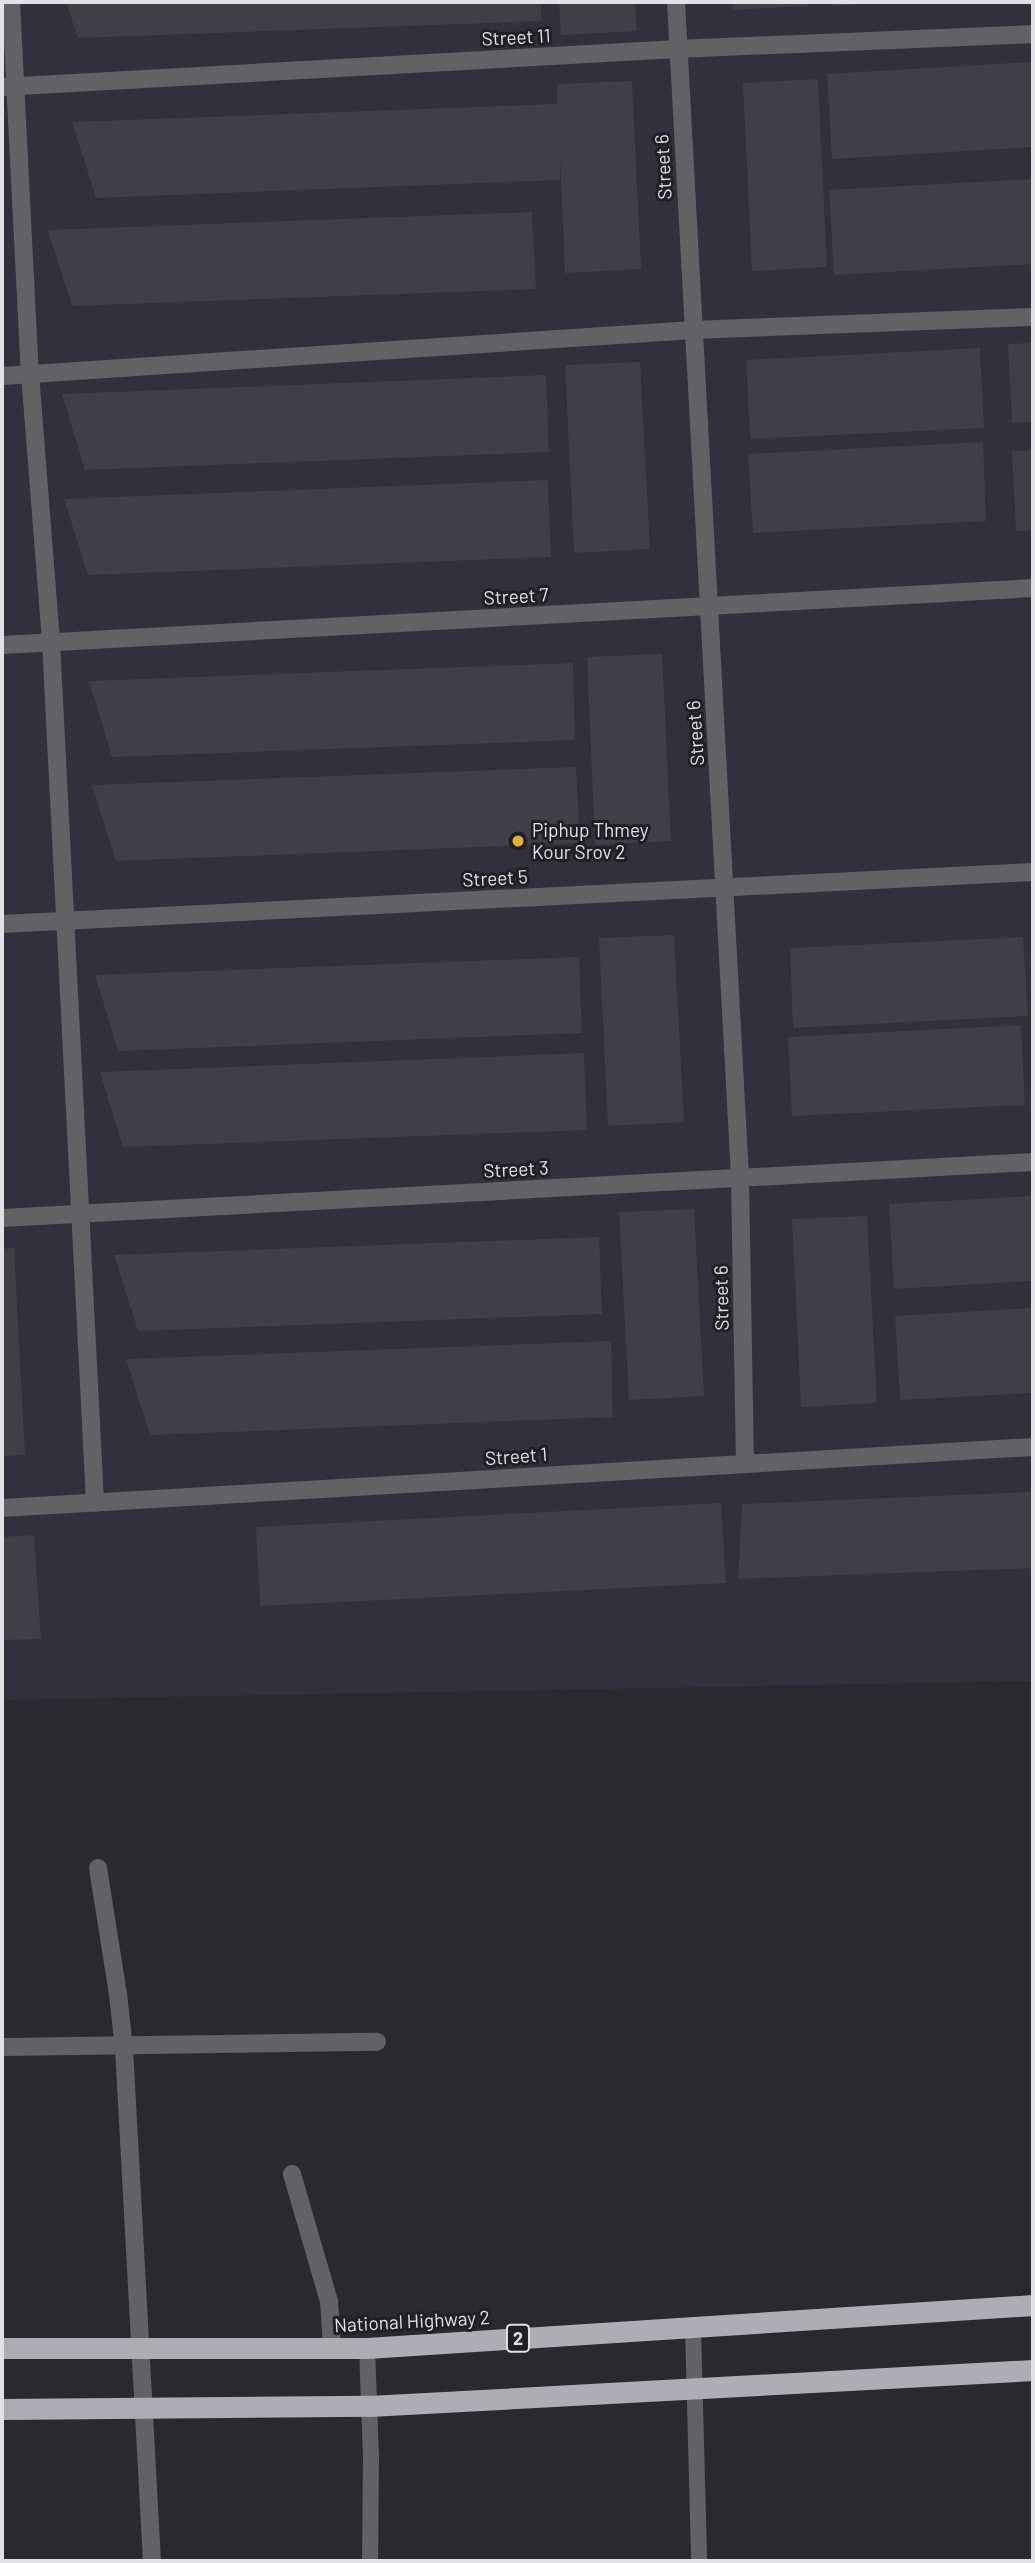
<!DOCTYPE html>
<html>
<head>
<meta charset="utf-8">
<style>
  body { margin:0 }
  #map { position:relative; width:1035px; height:2563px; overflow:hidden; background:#2b2930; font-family:Barlow,sans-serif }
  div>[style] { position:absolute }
  .built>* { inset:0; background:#332f3c }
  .building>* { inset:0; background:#403e46 }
  .lane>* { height:16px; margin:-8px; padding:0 8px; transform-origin:8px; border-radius:8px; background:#626165 }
  .street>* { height:18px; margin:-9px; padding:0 9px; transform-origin:9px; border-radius:9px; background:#626165 }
  .highway>* { height:21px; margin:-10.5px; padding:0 10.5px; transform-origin:10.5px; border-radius:10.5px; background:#afacb5 }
  .dots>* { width:19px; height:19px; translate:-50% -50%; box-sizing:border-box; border:4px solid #211f26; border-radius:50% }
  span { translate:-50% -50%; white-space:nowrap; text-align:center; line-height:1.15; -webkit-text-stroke:6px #211f26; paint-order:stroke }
  .shield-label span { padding:2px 5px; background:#211f26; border:2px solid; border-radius:5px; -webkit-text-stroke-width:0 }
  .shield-label { font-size:18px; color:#e3e1e6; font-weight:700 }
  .street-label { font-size:19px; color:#e3e1e6 }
  .poi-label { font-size:19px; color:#e3e1e6 }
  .left { translate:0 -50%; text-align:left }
  .frame { position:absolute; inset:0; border:4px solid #e3e1e6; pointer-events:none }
</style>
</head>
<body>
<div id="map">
  <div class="built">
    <i style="clip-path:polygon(2px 2px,1033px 2px,1033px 1681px,2px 1700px)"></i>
  </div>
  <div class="building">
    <i style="clip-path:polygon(66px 2px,541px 2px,541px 21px,78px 38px)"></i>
    <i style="clip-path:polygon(559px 2px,635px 2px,637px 31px,561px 35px)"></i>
    <i style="clip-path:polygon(732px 2px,808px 2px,808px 6px,733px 10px)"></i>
    <i style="clip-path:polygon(831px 2px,862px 2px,862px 4px,831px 6px)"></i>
    <i style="clip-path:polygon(1033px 62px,1033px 147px,832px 159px,827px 74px)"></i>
    <i style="clip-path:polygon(818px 79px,827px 267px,752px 271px,743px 83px)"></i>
    <i style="clip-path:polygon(632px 81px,641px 269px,565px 273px,560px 155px,560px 180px,96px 198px,72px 122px,557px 104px,557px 84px)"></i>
    <i style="clip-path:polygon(1033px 179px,1033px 264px,834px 275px,829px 190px)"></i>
    <i style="clip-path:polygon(532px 212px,536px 289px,72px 306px,48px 230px)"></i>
    <i style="clip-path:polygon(1033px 343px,1033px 422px,1012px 423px,1008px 344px)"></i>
    <i style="clip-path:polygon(980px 348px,984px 428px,750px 439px,746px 360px)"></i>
    <i style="clip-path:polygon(640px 362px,650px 549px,574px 553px,565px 365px)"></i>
    <i style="clip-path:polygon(546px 375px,549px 452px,85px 470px,62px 394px)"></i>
    <i style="clip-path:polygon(983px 442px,986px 521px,753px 533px,748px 454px)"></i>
    <i style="clip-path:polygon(1033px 450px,1033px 530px,1016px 531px,1012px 451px)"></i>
    <i style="clip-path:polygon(548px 480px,551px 557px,88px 575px,64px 499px)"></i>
    <i style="clip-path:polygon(662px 654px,671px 841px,595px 845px,587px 657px)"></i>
    <i style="clip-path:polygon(573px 663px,575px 740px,112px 757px,89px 681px)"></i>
    <i style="clip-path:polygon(576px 767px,580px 843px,116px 861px,92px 785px)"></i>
    <i style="clip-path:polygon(674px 935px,684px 1122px,608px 1126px,599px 938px)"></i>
    <i style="clip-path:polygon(1023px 937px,1028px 1016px,793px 1028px,790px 948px)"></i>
    <i style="clip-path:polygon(579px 957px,582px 1033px,118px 1051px,95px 975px)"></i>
    <i style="clip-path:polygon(1021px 1025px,1025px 1105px,792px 1116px,788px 1037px)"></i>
    <i style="clip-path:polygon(584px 1053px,587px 1130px,123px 1147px,100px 1072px)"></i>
    <i style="clip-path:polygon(1033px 1196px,1033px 1281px,894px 1289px,889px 1204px)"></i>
    <i style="clip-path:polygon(694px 1209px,704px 1396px,629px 1400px,619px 1212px)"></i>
    <i style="clip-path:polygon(867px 1216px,877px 1403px,801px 1407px,792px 1219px)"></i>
    <i style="clip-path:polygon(599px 1237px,602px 1314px,138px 1331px,114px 1255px)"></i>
    <i style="clip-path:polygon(14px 1248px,25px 1455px,2px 1456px,2px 1249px)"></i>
    <i style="clip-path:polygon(1033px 1308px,1033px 1393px,900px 1400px,895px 1316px)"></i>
    <i style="clip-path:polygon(611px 1341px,613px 1417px,150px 1435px,126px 1359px)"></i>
    <i style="clip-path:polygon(1033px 1492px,1033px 1568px,738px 1579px,742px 1504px)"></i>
    <i style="clip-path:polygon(721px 1503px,726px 1583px,260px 1606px,256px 1527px)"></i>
    <i style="clip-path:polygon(34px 1535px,41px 1639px,2px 1640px,2px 1537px)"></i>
  </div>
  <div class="lane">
    <i style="left:693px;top:2327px;width:234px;rotate:88.5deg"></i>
    <i style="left:367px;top:2348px;width:108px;rotate:87.9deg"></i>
    <i style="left:371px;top:2456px;width:105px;rotate:90.5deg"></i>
  </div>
  <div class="street">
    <i style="left:11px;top:2px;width:372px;rotate:87.1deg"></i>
    <i style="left:30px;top:374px;width:269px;rotate:85.5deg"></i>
    <i style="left:51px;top:642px;width:862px;rotate:87.07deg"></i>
    <i style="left:676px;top:2px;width:1178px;rotate:86.88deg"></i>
    <i style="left:740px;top:1178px;width:284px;rotate:89deg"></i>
    <i style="left:2px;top:87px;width:676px;rotate:-3.22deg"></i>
    <i style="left:677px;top:49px;width:356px;rotate:-2.4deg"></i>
    <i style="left:2px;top:376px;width:693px;rotate:-3.81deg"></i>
    <i style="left:693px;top:330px;width:340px;rotate:-2.2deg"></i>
    <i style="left:2px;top:645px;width:1033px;rotate:-3.16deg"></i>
    <i style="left:2px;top:924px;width:1032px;rotate:-2.89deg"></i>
    <i style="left:2px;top:1218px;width:1033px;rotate:-3.11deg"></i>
    <i style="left:2px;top:1508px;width:1033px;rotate:-3.39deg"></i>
    <i style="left:98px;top:1868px;width:128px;rotate:81deg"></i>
    <i style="left:118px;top:1994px;width:54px;rotate:83.7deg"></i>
    <i style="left:124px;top:2048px;width:514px;rotate:86.88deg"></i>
    <i style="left:2px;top:2047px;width:375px;rotate:-0.8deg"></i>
    <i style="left:292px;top:2174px;width:132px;rotate:73.8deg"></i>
    <i style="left:329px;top:2301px;width:46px;rotate:86.3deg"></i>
  </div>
  <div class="highway">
    <i style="left:2px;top:2348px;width:365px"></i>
    <i style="left:367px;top:2348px;width:667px;rotate:-3.69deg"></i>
    <i style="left:2px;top:2409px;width:367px;rotate:-0.5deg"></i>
    <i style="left:369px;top:2406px;width:665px;rotate:-3.1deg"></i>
  </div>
  <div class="dots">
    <i style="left:518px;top:841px;background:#dbb233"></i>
  </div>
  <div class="shield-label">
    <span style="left:518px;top:2338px">2</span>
  </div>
  <div class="street-label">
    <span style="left:516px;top:37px;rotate:-3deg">Street 11</span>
    <span style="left:663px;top:167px;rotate:-93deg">Street 6</span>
    <span style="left:516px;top:596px;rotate:-3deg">Street 7</span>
    <span style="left:695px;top:733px;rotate:-94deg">Street 6</span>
    <span style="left:495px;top:878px;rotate:-3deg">Street 5</span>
    <span style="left:516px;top:1169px;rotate:-3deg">Street 3</span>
    <span style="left:721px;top:1298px;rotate:-91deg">Street 6</span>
    <span style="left:516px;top:1456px;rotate:-4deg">Street 1</span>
    <span style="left:412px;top:2321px;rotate:-3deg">National Highway 2</span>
  </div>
  <div class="poi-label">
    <span class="left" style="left:532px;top:841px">Piphup Thmey<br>Kour Srov 2</span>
  </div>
  <div class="frame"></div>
</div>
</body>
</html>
